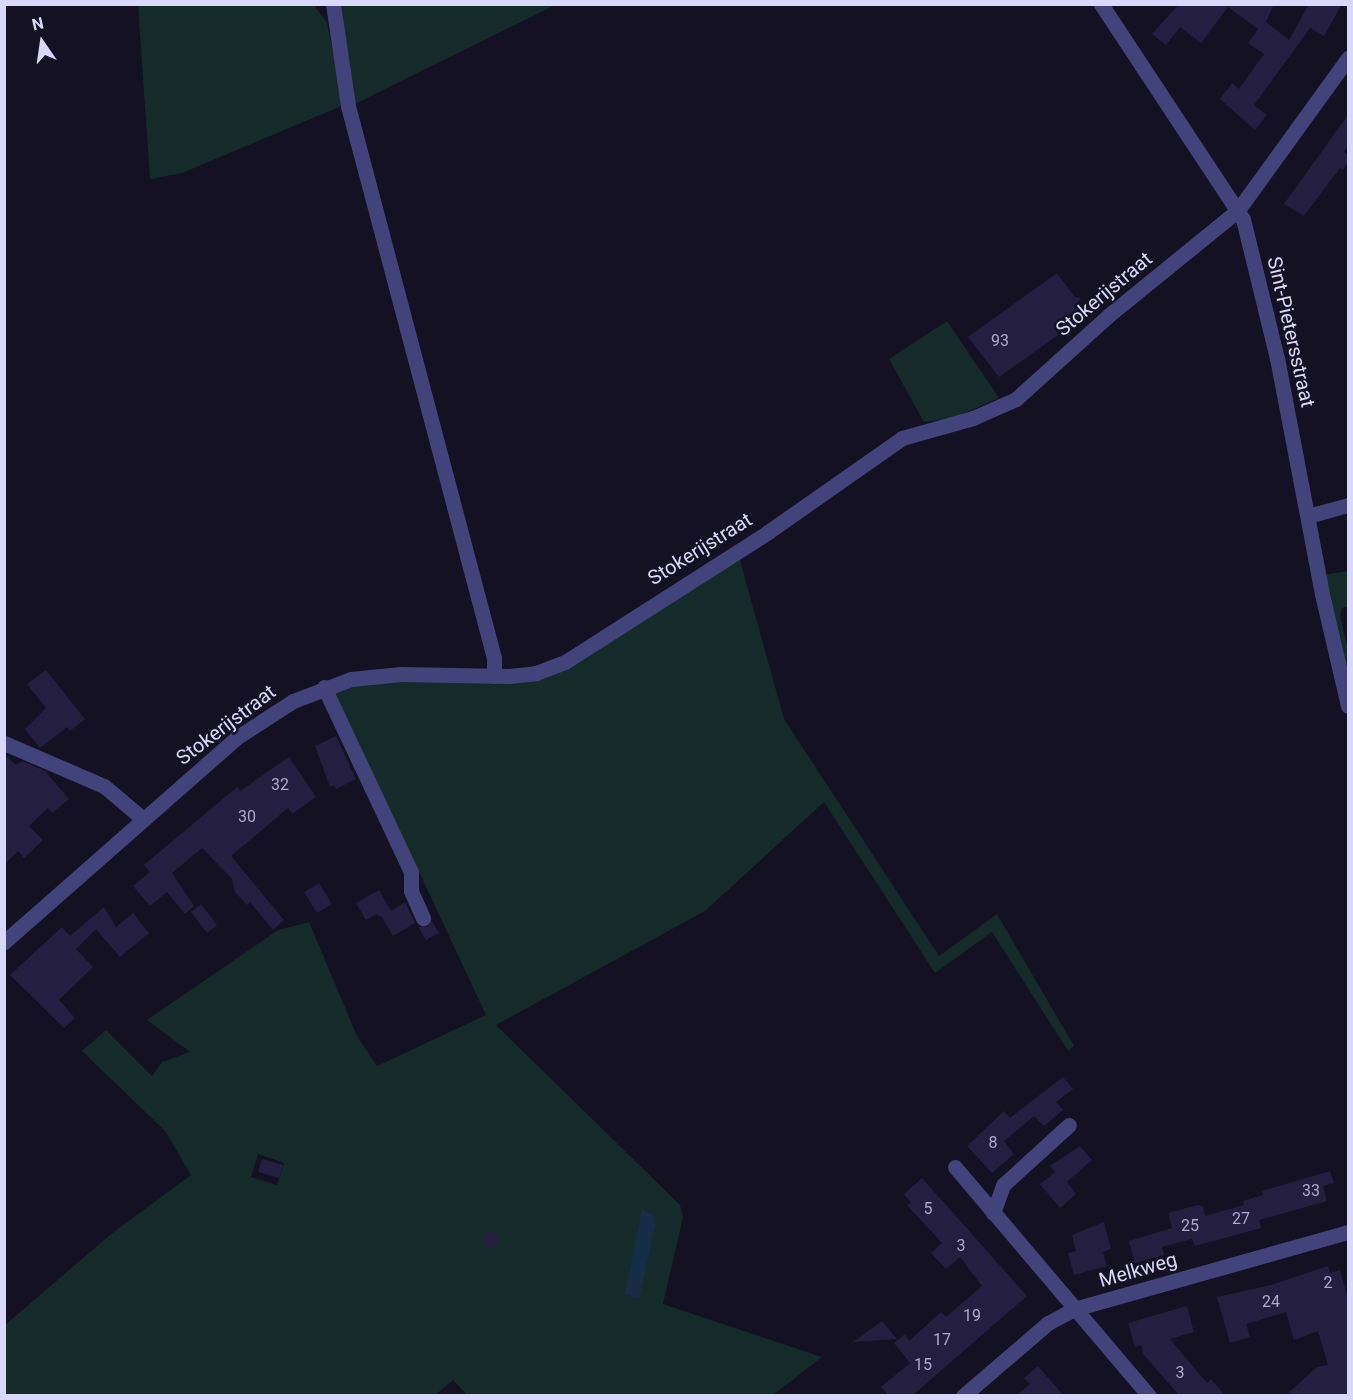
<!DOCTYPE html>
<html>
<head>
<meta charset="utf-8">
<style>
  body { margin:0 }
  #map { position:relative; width:1353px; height:1400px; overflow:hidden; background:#131122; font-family:Roboto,sans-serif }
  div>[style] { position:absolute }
  .green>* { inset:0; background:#152b29 }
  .water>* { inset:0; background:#162c47 }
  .building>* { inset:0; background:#241f40 }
  .minor>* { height:15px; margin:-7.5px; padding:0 7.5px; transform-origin:7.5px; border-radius:7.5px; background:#42437b }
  span { translate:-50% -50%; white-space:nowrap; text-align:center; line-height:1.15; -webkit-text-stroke:5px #131122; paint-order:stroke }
  .number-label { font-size:16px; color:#aca9cc }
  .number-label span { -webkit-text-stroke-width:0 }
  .street-label { font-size:20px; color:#d9d7fa }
  .frame { position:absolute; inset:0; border:6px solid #d9d7fa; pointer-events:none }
  .north { position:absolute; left:12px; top:12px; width:60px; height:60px; -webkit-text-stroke:4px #131122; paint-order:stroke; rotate:347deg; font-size:16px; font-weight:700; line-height:24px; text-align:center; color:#d9d7fa }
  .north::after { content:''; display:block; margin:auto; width:21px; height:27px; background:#d9d7fa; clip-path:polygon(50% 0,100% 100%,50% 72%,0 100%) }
</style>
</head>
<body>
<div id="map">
  <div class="green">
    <i style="clip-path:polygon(138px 5px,314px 5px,327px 23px,344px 105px,182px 173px,150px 179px)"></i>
    <i style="clip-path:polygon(340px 5px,555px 5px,353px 105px)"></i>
    <i style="clip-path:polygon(947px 321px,999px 398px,953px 418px,924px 422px,889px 359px)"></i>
    <i style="clip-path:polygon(evenodd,739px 557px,784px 719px,939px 956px,997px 914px,1074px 1046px,1068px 1051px,992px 932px,935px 973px,824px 802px,705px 911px,496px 1025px,680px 1205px,683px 1217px,663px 1304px,822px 1357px,773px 1395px,467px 1395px,453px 1380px,434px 1396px,5px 1395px,4px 1326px,111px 1234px,191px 1175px,165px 1131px,82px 1051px,106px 1030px,152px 1076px,162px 1062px,190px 1052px,147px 1020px,278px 930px,309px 922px,357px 1036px,377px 1066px,486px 1015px,335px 692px,352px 685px,384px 680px,516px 683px,536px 679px,739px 557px,258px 1154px,284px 1163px,277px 1185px,251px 1177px,258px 1154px)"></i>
    <i style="clip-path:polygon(1348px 571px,1348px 606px,1342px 608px,1340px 615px,1348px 650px,1348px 690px,1323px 575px)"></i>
  </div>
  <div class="water">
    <i style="clip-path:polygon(642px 1209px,657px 1218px,639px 1299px,625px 1294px)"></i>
  </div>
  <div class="building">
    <i style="clip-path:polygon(1179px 4px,1274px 4px,1266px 22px,1289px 40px,1309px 4px,1342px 4px,1324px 36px,1310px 28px,1254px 105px,1267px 115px,1255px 130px,1220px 99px,1232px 83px,1239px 89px,1264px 54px,1248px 43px,1258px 29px,1228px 7px,1201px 43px,1180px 27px,1166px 45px,1152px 34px)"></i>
    <i style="clip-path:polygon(1348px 115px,1348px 145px,1344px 152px,1348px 155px,1348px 162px,1343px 170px,1340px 168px,1304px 216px,1284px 204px)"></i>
    <i style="clip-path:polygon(1057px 273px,1075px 297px,1080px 298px,1079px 305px,1086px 315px,999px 377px,968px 337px)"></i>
    <i style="clip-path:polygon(46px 670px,85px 719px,70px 731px,67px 727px,40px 748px,25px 729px,46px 708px,27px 684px)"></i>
    <i style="clip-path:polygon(336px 736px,356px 779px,336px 789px,334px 785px,330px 787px,315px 746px)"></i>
    <i style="clip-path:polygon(4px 754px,16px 765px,22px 761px,45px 771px,69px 799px,52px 813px,48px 808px,29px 826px,43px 840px,24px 858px,18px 851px,4px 865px)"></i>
    <i style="clip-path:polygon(289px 757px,316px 797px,292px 814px,288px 808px,231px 856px,284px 920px,273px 930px,250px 902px,247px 905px,235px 892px,232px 879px,202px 848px,172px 873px,194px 906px,185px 914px,167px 892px,150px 906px,133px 886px,150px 872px,144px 865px,237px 787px,240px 791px)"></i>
    <i style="clip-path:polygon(319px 883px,332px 904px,317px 913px,304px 892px)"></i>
    <i style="clip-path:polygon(379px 890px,391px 911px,405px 902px,415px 923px,393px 936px,382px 917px,376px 914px,366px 920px,356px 903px)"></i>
    <i style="clip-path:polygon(201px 904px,217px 925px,207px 933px,191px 912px)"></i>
    <i style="clip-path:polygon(104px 907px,116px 927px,133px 913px,149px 933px,120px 957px,96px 929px,76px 949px,93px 967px,59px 1000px,75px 1018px,64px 1028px,10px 975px,62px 927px,70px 936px)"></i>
    <i style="clip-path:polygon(432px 921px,439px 933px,426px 940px,418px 927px,427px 927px)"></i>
    <i style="clip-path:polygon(1063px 1077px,1073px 1089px,1056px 1102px,1063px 1110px,1044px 1126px,1034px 1116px,1004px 1141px,1014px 1154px,992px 1173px,967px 1146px,1004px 1111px,1010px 1118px)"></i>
    <i style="clip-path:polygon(1080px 1146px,1092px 1160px,1067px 1182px,1076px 1194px,1060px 1208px,1040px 1184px,1055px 1172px,1050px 1166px)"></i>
    <i style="clip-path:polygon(262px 1159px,283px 1165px,279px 1178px,258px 1172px)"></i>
    <i style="clip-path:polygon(1330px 1171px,1334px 1183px,1323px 1186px,1327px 1201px,1259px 1220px,1261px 1228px,1195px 1246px,1192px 1239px,1162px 1247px,1164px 1255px,1135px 1263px,1129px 1241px,1172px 1228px,1168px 1213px,1197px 1205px,1203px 1206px,1205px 1216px,1244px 1205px,1243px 1201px,1263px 1195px,1262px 1191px)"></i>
    <i style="clip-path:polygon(922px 1178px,1027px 1296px,913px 1395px,888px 1395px,881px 1387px,910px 1363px,894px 1343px,905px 1334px,909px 1341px,941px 1312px,946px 1317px,982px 1286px,960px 1257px,946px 1269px,931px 1253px,942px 1243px,907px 1205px,911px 1203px,904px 1194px)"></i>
    <i style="clip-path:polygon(1104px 1222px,1111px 1249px,1103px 1252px,1107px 1266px,1074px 1275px,1068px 1253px,1076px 1251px,1072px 1235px)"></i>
    <i style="clip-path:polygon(487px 1231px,499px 1235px,494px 1249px,482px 1245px)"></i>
    <i style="clip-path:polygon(1328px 1266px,1330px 1273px,1340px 1270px,1348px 1300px,1348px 1395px,1286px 1395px,1317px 1367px,1328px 1365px,1318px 1331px,1294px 1340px,1286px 1312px,1246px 1324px,1250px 1337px,1230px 1343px,1217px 1297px,1271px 1285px)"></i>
    <i style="clip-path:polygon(1187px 1306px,1194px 1332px,1170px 1339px,1207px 1383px,1211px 1379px,1225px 1395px,1179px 1395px,1143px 1354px,1141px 1345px,1135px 1347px,1128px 1323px)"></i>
    <i style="clip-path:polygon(882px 1321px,897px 1339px,853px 1342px)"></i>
    <i style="clip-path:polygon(1038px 1366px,1063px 1395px,1017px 1395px,1030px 1384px,1024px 1378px)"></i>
  </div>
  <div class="minor">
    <i style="left:333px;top:4px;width:103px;rotate:81.6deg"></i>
    <i style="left:348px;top:106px;width:571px;rotate:75.18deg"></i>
    <i style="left:494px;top:658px;width:18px;rotate:90deg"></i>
    <i style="left:1101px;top:4px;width:258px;rotate:56.6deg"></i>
    <i style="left:1243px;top:219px;width:143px;rotate:76.3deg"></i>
    <i style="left:1277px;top:358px;width:240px;rotate:79.2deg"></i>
    <i style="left:1322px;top:594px;width:115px;rotate:76.9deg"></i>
    <i style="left:1308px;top:516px;width:41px;rotate:-15.4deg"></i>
    <i style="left:324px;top:687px;width:204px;rotate:64.8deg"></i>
    <i style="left:411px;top:872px;width:19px;rotate:90deg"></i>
    <i style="left:411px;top:891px;width:30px;rotate:66deg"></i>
    <i style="left:4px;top:743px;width:109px;rotate:23.3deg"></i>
    <i style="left:104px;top:786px;width:50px;rotate:40.1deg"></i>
    <i style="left:4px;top:942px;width:309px;rotate:-41.3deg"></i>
    <i style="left:236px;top:738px;width:68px;rotate:-33deg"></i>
    <i style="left:293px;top:701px;width:62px;rotate:-20.8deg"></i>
    <i style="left:351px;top:679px;width:50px;rotate:-5.7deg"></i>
    <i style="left:401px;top:674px;width:108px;rotate:1.1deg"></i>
    <i style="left:509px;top:676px;width:27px;rotate:-6deg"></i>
    <i style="left:536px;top:673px;width:31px;rotate:-21deg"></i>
    <i style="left:565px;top:662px;width:241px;rotate:-32.6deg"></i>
    <i style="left:768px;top:532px;width:164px;rotate:-35deg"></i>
    <i style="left:902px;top:438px;width:74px;rotate:-15.7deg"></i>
    <i style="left:973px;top:418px;width:47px;rotate:-23.8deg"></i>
    <i style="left:1016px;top:399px;width:125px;rotate:-42.1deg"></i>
    <i style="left:1109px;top:315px;width:166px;rotate:-39.1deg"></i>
    <i style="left:1238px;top:210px;width:188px;rotate:-54.1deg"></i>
    <i style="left:955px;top:1167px;width:300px;rotate:49.7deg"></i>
    <i style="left:993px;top:1213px;width:30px;rotate:-70deg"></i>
    <i style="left:1003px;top:1185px;width:89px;rotate:-42.3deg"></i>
    <i style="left:963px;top:1396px;width:112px;rotate:-40.7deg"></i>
    <i style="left:1048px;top:1323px;width:30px;rotate:-28deg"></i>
    <i style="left:1074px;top:1309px;width:285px;rotate:-15.7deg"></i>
  </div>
  <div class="number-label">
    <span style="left:1000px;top:341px">93</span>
    <span style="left:280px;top:785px">32</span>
    <span style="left:247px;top:817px">30</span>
    <span style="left:993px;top:1143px">8</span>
    <span style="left:1311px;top:1191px">33</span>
    <span style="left:928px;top:1209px">5</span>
    <span style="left:1241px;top:1219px">27</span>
    <span style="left:1190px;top:1226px">25</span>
    <span style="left:961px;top:1246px">3</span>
    <span style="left:1328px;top:1283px">2</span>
    <span style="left:1271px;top:1302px">24</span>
    <span style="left:972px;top:1316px">19</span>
    <span style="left:942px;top:1340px">17</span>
    <span style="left:923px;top:1365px">15</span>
    <span style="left:1180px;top:1373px">3</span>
  </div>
  <div class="street-label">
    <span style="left:1104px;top:294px;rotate:-40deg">Stokerijstraat</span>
    <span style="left:1291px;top:332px;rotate:77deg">Sint-Pietersstraat</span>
    <span style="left:700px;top:549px;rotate:-32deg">Stokerijstraat</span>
    <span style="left:226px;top:725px;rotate:-37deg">Stokerijstraat</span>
    <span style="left:1138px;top:1270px;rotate:-16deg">Melkweg</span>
  </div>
  <div class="frame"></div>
  <div class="north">N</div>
</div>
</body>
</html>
